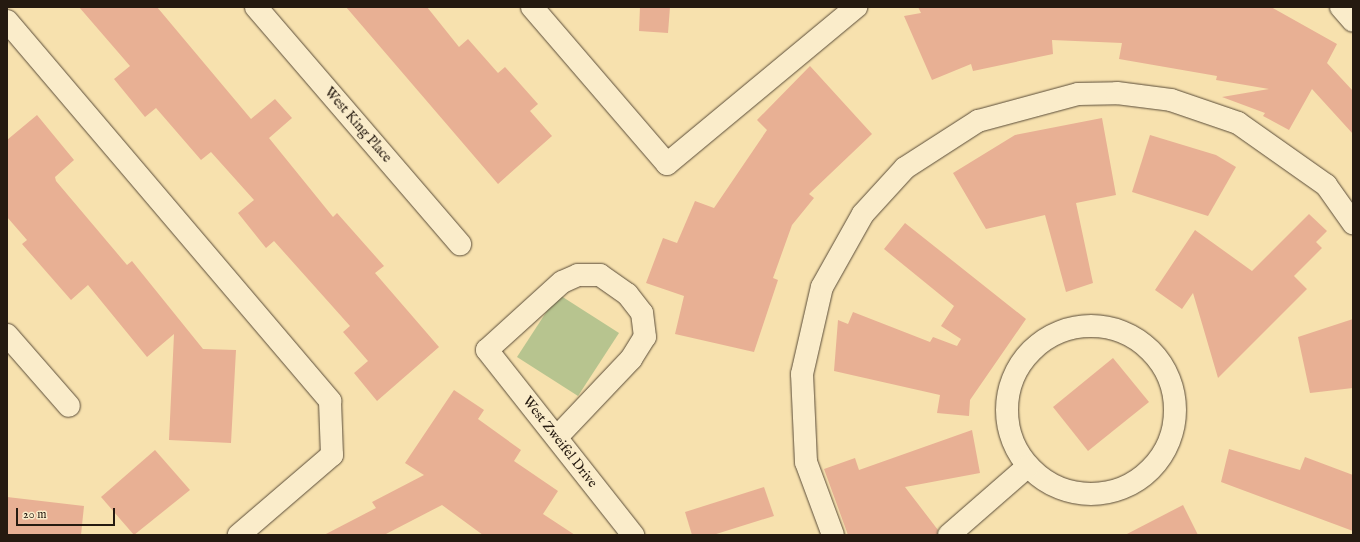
<!DOCTYPE html>
<html>
<head>
<meta charset="utf-8">
<style>
  body { margin:0 }
  #map { position:relative; width:1360px; height:542px; overflow:hidden; background:#f7e1ae; font-family:"IM FELL English",serif }
  div>[style] { position:absolute }
  .green>* { inset:0; background:#b7c48f }
  .building>* { inset:0; background:#e8b094 }
  .roads { filter:drop-shadow(0 0 1px #5a4c38) drop-shadow(0 0 1px #5a4c38) }
  .minor>* { height:22px; margin:-11px; padding:0 11px; transform-origin:11px; border-radius:11px; background:#faecca }
  .minor>.ring { margin:-11px; padding:0; box-sizing:content-box; background:none; border:22px solid #faecca; border-radius:50% }
  span { translate:-50% -50%; white-space:nowrap; text-align:center; line-height:1.15; -webkit-text-stroke:4px #faecca; paint-order:stroke }
  .street-label { font-size:14px; color:#251a10 }
  .frame { position:absolute; inset:0; border:8px solid #251a10; pointer-events:none }
  .scale { position:absolute; left:16px; top:508px; width:99px; height:18px; box-sizing:border-box; border:2px solid #251a10; border-top:0; padding-left:5px; font-size:12px; line-height:14px; white-space:nowrap; color:#251a10; -webkit-text-stroke:3px #faecca; paint-order:stroke }
</style>
</head>
<body>
<div id="map">
  <div class="green">
    <i style="clip-path:polygon(558px 294px,619px 333px,578px 396px,517px 357px)"></i>
  </div>
  <div class="building">
    <i style="clip-path:polygon(79px 7px,157px 7px,251px 119px,275px 99px,292px 118px,269px 138px,333px 217px,337px 213px,384px 266px,375px 273px,439px 347px,377px 401px,354px 373px,368px 361px,343px 332px,350px 326px,274px 241px,266px 248px,238px 213px,254px 200px,211px 152px,201px 160px,156px 108px,145px 117px,114px 79px,130px 66px)"></i>
    <i style="clip-path:polygon(346px 7px,427px 7px,459px 47px,468px 39px,498px 73px,505px 67px,538px 104px,530px 111px,552px 136px,498px 184px)"></i>
    <i style="clip-path:polygon(640px 7px,670px 7px,668px 33px,639px 31px)"></i>
    <i style="clip-path:polygon(918px 7px,1271px 7px,1337px 44px,1327px 63px,1353px 91px,1353px 134px,1312px 89px,1289px 130px,1263px 116px,1265px 113px,1222px 97px,1269px 89px,1216px 80px,1217px 76px,1119px 59px,1122px 43px,1052px 40px,1053px 54px,973px 71px,971px 64px,932px 80px,904px 16px,921px 13px)"></i>
    <i style="clip-path:polygon(810px 66px,872px 134px,809px 194px,814px 198px,792px 225px,773px 278px,778px 280px,754px 352px,675px 334px,684px 296px,646px 283px,663px 238px,677px 243px,695px 201px,714px 208px,767px 130px,757px 120px)"></i>
    <i style="clip-path:polygon(37px 115px,74px 160px,55px 177px,56px 181px,127px 265px,132px 261px,203px 349px,236px 350px,231px 443px,169px 440px,174px 334px,147px 357px,88px 285px,71px 300px,22px 244px,27px 240px,7px 217px,7px 140px)"></i>
    <i style="clip-path:polygon(1102px 118px,1116px 195px,1076px 203px,1093px 283px,1066px 292px,1045px 215px,986px 229px,953px 173px,1015px 135px)"></i>
    <i style="clip-path:polygon(1150px 135px,1216px 155px,1236px 167px,1208px 216px,1132px 192px)"></i>
    <i style="clip-path:polygon(1309px 214px,1327px 231px,1316px 242px,1322px 248px,1294px 276px,1307px 289px,1218px 378px,1193px 293px,1182px 309px,1155px 290px,1195px 230px,1252px 271px)"></i>
    <i style="clip-path:polygon(905px 223px,1026px 319px,970px 400px,969px 416px,937px 413px,940px 395px,834px 371px,838px 320px,848px 324px,853px 312px,930px 342px,933px 337px,957px 346px,961px 339px,941px 326px,954px 306px,884px 249px)"></i>
    <i style="clip-path:polygon(1353px 319px,1353px 388px,1310px 393px,1298px 337px)"></i>
    <i style="clip-path:polygon(1113px 358px,1149px 402px,1088px 451px,1053px 407px)"></i>
    <i style="clip-path:polygon(454px 390px,484px 410px,478px 419px,521px 450px,514px 461px,558px 491px,543px 514px,575px 535px,483px 535px,442px 505px,384px 535px,324px 535px,376px 508px,372px 502px,424px 475px,405px 463px)"></i>
    <i style="clip-path:polygon(972px 430px,980px 473px,905px 487px,938px 530px,937px 535px,848px 535px,824px 469px,855px 458px,859px 470px)"></i>
    <i style="clip-path:polygon(1229px 449px,1300px 470px,1305px 457px,1353px 475px,1353px 531px,1221px 482px)"></i>
    <i style="clip-path:polygon(155px 450px,190px 490px,134px 535px,101px 497px)"></i>
    <i style="clip-path:polygon(764px 487px,774px 516px,713px 535px,692px 535px,685px 512px)"></i>
    <i style="clip-path:polygon(7px 497px,84px 506px,81px 535px,7px 535px)"></i>
    <i style="clip-path:polygon(1183px 505px,1198px 535px,1125px 535px)"></i>
  </div>
  <div class="roads">
    <div class="minor">
      <i style="left:256px;top:7px;width:313px;rotate:49.3deg"></i>
      <i style="left:532px;top:7px;width:207px;rotate:49.3deg"></i>
      <i style="left:667px;top:164px;width:246px;rotate:-39.7deg"></i>
      <i style="left:1341px;top:7px;width:18px;rotate:49deg"></i>
      <i style="left:7px;top:21px;width:499px;rotate:49.6deg"></i>
      <i style="left:330px;top:401px;width:54px;rotate:87.9deg"></i>
      <i style="left:332px;top:455px;width:123px;rotate:139.3deg"></i>
      <i class="ring" style="left:1007px;top:326px;width:146px;height:146px"></i>
      <i style="left:7px;top:335px;width:94px;rotate:48.9deg"></i>
      <i style="left:557px;top:437px;width:108px;rotate:-46.5deg"></i>
      <i style="left:631px;top:359px;width:26px;rotate:-58deg"></i>
      <i style="left:645px;top:337px;width:24px;rotate:-97deg"></i>
      <i style="left:642px;top:313px;width:24px;rotate:-128deg"></i>
      <i style="left:627px;top:294px;width:33px;rotate:-145deg"></i>
      <i style="left:600px;top:275px;width:22px;rotate:180deg"></i>
      <i style="left:578px;top:275px;width:17px;rotate:156deg"></i>
      <i style="left:562px;top:282px;width:101px;rotate:137.8deg"></i>
      <i style="left:487px;top:350px;width:236px;rotate:51.7deg"></i>
      <i style="left:833px;top:535px;width:78px;rotate:-110.3deg"></i>
      <i style="left:806px;top:462px;width:88px;rotate:-92.6deg"></i>
      <i style="left:802px;top:374px;width:89px;rotate:-77.1deg"></i>
      <i style="left:822px;top:287px;width:84px;rotate:-60.7deg"></i>
      <i style="left:863px;top:214px;width:62px;rotate:-47.6deg"></i>
      <i style="left:905px;top:168px;width:87px;rotate:-32.8deg"></i>
      <i style="left:978px;top:121px;width:104px;rotate:-15.1deg"></i>
      <i style="left:1078px;top:94px;width:39px;rotate:-1deg"></i>
      <i style="left:1117px;top:93px;width:54px;rotate:7.4deg"></i>
      <i style="left:1171px;top:100px;width:71px;rotate:18.9deg"></i>
      <i style="left:1238px;top:123px;width:108px;rotate:35.2deg"></i>
      <i style="left:1326px;top:185px;width:47px;rotate:54.6deg"></i>
      <i style="left:949px;top:535px;width:105px;rotate:-41.1deg"></i>
    </div>
  </div>
  <div class="street-label">
    <span style="left:358px;top:125px;rotate:49deg">West King Place</span>
    <span style="left:560px;top:442px;rotate:52deg">West Zweifel Drive</span>
  </div>
  <div class="frame"></div>
  <div class="scale">20 m</div>
</div>
</body>
</html>
